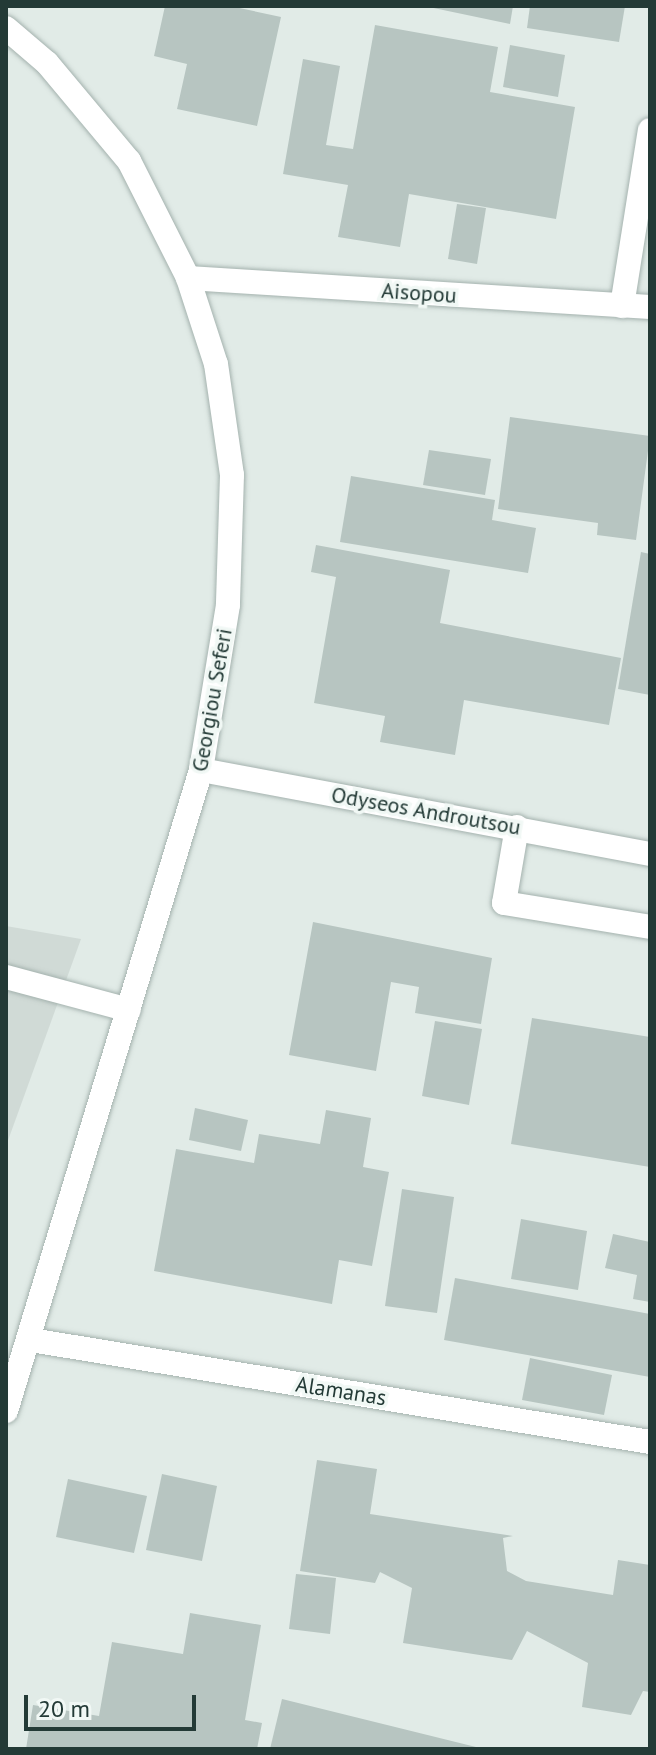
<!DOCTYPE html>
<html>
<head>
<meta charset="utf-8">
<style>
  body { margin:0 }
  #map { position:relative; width:656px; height:1755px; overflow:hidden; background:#e1ebe7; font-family:"PT Sans",sans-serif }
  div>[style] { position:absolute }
  .built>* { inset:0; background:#d0dad6 }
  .building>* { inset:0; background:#b7c5c1 }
  .roads { filter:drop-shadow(0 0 2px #a4b2ae) drop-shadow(0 0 2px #a4b2ae) }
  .service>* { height:24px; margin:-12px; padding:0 12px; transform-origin:12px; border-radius:12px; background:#fff }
  .minor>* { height:24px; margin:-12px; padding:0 12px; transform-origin:12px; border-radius:12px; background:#fff }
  span { translate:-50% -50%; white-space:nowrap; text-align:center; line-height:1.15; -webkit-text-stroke:7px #f1f8f5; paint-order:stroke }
  .street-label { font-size:22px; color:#233a36 }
  .frame { position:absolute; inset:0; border:8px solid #233a36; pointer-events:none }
  .scale { position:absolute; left:24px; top:1695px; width:172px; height:36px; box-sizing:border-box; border:4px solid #233a36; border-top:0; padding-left:10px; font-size:24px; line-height:28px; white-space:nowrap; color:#233a36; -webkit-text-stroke:6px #f1f8f5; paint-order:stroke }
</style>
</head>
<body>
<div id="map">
  <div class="built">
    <i style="clip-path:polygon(6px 926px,81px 939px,6px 1146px)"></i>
  </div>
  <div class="building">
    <i style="clip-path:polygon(165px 6px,230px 6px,281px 17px,257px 126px,177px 109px,187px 64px,154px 56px)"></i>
    <i style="clip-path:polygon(424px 6px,513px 6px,510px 24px)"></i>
    <i style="clip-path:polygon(530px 6px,625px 6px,619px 42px,527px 28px)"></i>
    <i style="clip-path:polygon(375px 25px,498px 47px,490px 92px,575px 107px,556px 219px,409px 194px,400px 247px,338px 237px,348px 185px,283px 174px,303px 59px,340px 66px,326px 145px,353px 149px)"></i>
    <i style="clip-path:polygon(510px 45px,565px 55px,558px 97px,503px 87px)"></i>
    <i style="clip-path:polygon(457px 204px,486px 208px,477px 264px,448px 259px)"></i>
    <i style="clip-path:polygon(510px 417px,650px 436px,636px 540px,597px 535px,598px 523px,498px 509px)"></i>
    <i style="clip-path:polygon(429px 450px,491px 459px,485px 495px,423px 485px)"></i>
    <i style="clip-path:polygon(351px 476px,495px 500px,492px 520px,536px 528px,528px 573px,340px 542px)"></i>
    <i style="clip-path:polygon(316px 545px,450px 570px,440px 623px,621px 658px,609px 725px,464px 700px,455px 755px,380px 742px,385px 716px,314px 703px,336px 577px,311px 572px)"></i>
    <i style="clip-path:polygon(641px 552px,650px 554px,650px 695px,618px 689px)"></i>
    <i style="clip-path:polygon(313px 922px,492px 958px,481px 1024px,415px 1013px,419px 987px,391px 982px,376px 1071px,289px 1055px)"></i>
    <i style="clip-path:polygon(532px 1018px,650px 1037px,650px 1167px,511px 1144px)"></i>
    <i style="clip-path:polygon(435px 1021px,482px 1029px,469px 1105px,422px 1096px)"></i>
    <i style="clip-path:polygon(195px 1108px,248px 1120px,241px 1151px,189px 1140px)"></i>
    <i style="clip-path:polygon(326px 1110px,371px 1118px,363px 1167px,389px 1172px,372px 1266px,339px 1260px,332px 1304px,154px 1271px,176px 1149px,254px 1163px,259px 1134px,320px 1144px)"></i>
    <i style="clip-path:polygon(402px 1189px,454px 1197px,437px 1313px,385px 1306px)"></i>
    <i style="clip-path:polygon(521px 1219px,587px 1231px,578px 1290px,511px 1279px)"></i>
    <i style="clip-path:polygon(613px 1234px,650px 1242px,650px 1302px,633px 1299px,637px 1275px,605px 1268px)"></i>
    <i style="clip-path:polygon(455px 1278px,650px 1314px,650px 1377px,444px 1340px)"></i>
    <i style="clip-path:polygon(530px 1358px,612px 1375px,604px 1415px,522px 1400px)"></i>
    <i style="clip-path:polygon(317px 1460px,377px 1469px,370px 1514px,513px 1536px,503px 1538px,507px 1571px,526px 1581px,613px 1595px,618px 1560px,650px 1565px,650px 1692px,643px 1691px,631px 1715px,582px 1707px,588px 1663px,527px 1631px,512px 1660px,403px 1643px,412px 1588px,380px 1572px,375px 1583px,300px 1571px)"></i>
    <i style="clip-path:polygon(162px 1474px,217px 1486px,202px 1561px,146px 1550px)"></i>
    <i style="clip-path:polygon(68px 1479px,147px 1496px,134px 1553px,56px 1537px)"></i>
    <i style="clip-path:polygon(296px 1574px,336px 1578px,330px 1634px,289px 1629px)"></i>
    <i style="clip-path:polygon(190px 1613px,261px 1625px,245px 1720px,262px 1723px,257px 1749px,26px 1749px,33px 1705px,99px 1716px,112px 1642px,183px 1654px)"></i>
    <i style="clip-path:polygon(282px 1699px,480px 1748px,480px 1749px,270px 1749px)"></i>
  </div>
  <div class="roads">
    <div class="service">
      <i style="left:622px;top:306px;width:178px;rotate:-81deg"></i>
      <i style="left:517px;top:827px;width:77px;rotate:99.7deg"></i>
      <i style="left:504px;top:903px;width:148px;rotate:9.3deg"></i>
      <i style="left:6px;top:977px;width:127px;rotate:15deg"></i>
    </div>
    <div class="minor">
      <i style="left:6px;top:28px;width:54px;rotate:40.5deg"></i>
      <i style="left:47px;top:63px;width:128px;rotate:50.1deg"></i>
      <i style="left:129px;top:161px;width:131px;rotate:63.2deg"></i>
      <i style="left:188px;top:278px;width:90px;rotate:72deg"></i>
      <i style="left:216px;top:364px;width:112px;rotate:81.8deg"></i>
      <i style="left:232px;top:475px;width:130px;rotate:91.8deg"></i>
      <i style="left:228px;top:605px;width:167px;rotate:99.3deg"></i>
      <i style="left:201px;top:770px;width:670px;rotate:106.92deg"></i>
      <i style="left:188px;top:278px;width:463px;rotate:3.6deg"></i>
      <i style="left:201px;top:770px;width:457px;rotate:10.6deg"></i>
      <i style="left:31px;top:1340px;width:627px;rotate:9.36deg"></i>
    </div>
  </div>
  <div class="street-label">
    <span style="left:419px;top:293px;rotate:4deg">Aisopou</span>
    <span style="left:212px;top:700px;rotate:-80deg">Georgiou Seferi</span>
    <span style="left:426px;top:811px;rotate:10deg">Odyseos Androutsou</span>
    <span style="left:341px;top:1391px;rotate:9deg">Alamanas</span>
  </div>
  <div class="frame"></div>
  <div class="scale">20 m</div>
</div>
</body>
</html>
